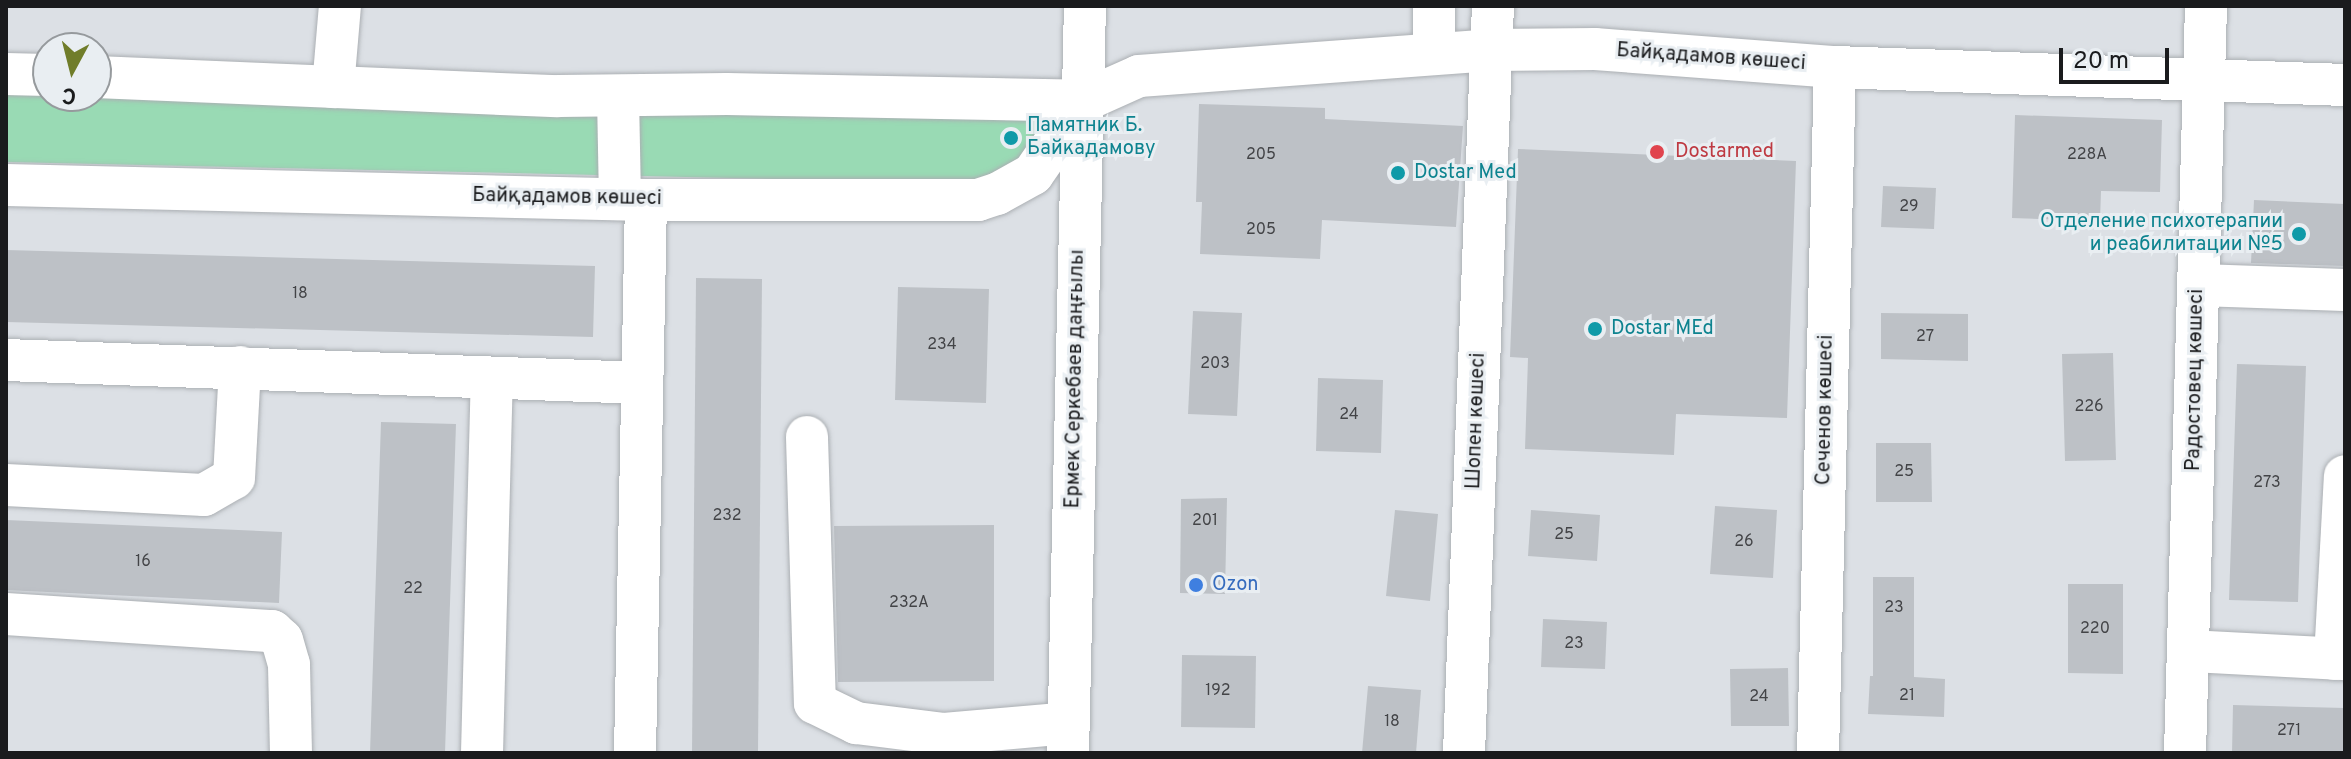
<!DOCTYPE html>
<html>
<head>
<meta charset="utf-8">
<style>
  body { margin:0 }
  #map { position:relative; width:2351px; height:759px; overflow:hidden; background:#dce0e5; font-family:Overpass,sans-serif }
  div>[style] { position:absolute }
  .green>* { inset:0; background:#99dab4 }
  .building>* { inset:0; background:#bdc1c6 }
  .roads { filter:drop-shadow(0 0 2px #abafb3) drop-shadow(0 0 2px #abafb3) }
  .minor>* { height:42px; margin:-21px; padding:0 21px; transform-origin:21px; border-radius:21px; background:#fff }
  .dots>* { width:22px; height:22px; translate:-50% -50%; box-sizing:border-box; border:4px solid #e9eef2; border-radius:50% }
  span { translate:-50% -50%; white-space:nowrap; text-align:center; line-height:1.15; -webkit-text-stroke:6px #e9eef2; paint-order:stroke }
  .number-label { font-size:16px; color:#434447 }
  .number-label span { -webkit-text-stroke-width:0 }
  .street-label { font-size:20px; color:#1a1b1d }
  .culture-label { font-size:20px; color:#0d838f }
  .left { translate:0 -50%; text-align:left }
  .right { translate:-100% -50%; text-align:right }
  .health-label { font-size:20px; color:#be3a42 }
  .shop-label { font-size:20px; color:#366cbe }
  .frame { position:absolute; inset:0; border:8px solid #1a1b1d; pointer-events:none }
  .north { position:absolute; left:32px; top:32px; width:80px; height:80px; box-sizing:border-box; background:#e9eef2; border:2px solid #969a9d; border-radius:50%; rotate:187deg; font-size:22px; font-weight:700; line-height:32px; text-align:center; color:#1a1b1d }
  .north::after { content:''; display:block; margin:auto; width:28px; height:36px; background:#707d2a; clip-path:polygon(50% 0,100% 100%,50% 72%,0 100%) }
  .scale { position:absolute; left:2059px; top:48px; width:110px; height:36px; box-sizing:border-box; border:4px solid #1a1b1d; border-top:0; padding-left:10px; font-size:24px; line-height:28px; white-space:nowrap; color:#1a1b1d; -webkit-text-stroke:6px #e9eef2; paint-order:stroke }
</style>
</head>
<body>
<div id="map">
  <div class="green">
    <i style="clip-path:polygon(6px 85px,48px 87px,48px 96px,1065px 111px,1003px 184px,6px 162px)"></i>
  </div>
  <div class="building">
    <i style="clip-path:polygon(1199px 104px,1325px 108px,1325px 119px,1463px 126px,1456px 227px,1322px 220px,1320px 259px,1200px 254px,1202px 202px,1196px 202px)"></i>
    <i style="clip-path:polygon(2015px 115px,2162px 120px,2160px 192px,2101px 191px,2100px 221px,2012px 218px)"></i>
    <i style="clip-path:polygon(1518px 149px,1796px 161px,1787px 418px,1676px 414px,1674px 455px,1525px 449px,1528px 358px,1510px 357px)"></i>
    <i style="clip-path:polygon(1883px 186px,1936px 188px,1934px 229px,1881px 227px)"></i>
    <i style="clip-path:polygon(2254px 200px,2345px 204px,2345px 266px,2251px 263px)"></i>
    <i style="clip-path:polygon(6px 250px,595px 266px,593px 337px,6px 322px)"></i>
    <i style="clip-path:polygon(696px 278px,762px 279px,758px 753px,692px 753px)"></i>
    <i style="clip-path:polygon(898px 287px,989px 289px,986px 403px,895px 400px)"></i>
    <i style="clip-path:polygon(1193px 311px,1242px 313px,1237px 416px,1188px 414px)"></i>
    <i style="clip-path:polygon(1881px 313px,1968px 314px,1968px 361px,1881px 359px)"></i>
    <i style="clip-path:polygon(2113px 353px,2116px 460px,2065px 461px,2062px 354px)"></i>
    <i style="clip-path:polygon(2237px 364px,2306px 366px,2298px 602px,2229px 600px)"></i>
    <i style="clip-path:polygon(1318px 378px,1383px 380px,1381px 453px,1316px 451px)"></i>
    <i style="clip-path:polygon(381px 422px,456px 424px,445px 753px,370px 753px)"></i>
    <i style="clip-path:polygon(1876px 443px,1931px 443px,1932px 502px,1876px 502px)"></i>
    <i style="clip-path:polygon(1227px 498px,1225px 594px,1180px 593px,1181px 499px)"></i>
    <i style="clip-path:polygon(1715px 506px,1777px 510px,1773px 578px,1710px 574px)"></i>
    <i style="clip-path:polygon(1395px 510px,1438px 514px,1430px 601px,1386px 596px)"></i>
    <i style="clip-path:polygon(1531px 510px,1600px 515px,1597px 561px,1528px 556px)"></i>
    <i style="clip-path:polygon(6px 520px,282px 532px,279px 603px,6px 590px)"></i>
    <i style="clip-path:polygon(994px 525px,994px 681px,838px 682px,834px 526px)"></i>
    <i style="clip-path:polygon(1873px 577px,1914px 577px,1914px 677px,1945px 679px,1944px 717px,1868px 714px,1870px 676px,1873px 676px)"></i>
    <i style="clip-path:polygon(2068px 584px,2123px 584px,2123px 674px,2068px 673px)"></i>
    <i style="clip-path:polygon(1543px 619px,1607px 622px,1605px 669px,1541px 667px)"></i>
    <i style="clip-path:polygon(1182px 655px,1256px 656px,1255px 728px,1181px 727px)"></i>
    <i style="clip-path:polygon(1788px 668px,1789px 726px,1731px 726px,1730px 669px)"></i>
    <i style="clip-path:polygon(1368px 686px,1421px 690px,1416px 753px,1362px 753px)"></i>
    <i style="clip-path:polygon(2233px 705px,2345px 708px,2345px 753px,2232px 753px)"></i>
  </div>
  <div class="roads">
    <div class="minor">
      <i style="left:1434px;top:6px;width:48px;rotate:90deg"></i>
      <i style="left:6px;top:74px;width:42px;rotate:1.4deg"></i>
      <i style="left:96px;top:77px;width:462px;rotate:2.4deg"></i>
      <i style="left:558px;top:96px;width:169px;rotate:-0.7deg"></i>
      <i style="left:727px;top:94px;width:356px;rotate:1.1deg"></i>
      <i style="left:1083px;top:101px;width:61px;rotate:-24.1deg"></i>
      <i style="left:1139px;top:76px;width:353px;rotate:-4.2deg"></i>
      <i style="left:1491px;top:50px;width:104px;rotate:-0.6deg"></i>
      <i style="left:1595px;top:49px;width:241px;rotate:4.3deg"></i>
      <i style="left:1835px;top:67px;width:510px;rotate:2.02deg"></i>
      <i style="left:333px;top:87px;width:81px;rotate:-85.1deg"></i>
      <i style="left:618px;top:96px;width:103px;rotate:88.9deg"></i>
      <i style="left:6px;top:185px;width:640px;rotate:1.34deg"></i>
      <i style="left:646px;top:200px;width:332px"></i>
      <i style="left:978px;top:200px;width:20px;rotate:-18deg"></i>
      <i style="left:997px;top:194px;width:41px;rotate:-29.1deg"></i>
      <i style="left:1033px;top:174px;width:88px;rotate:-55.6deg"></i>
      <i style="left:2199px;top:285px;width:146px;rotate:2deg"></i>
      <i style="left:6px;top:360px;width:636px;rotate:2.07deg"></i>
      <i style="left:807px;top:437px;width:266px;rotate:88.3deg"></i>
      <i style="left:815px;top:703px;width:46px;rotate:26deg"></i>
      <i style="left:856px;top:723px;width:89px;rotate:7.1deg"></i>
      <i style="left:944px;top:734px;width:125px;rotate:-5deg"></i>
      <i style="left:6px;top:485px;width:198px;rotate:2.9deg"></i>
      <i style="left:204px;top:495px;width:34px;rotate:-30deg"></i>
      <i style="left:234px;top:478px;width:111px;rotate:-86.9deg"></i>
      <i style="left:6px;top:614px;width:267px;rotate:3.7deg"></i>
      <i style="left:272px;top:631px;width:13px;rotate:42deg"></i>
      <i style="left:282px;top:640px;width:26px;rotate:74deg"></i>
      <i style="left:289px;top:665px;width:88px;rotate:88.7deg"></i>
      <i style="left:2190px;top:651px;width:155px;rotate:3deg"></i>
      <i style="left:2335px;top:659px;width:183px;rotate:-86.9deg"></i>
      <i style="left:482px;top:753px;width:374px;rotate:-88.5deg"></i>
      <i style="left:635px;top:753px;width:553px;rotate:-88.86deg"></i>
      <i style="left:1068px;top:753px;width:747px;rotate:-88.7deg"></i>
      <i style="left:1464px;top:753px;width:748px;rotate:-87.78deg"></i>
      <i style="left:1818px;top:753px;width:686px;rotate:-88.58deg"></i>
      <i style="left:2185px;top:753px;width:747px;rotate:-88.39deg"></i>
    </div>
  </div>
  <div class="dots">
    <i style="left:1011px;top:138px;background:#0f9aa8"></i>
    <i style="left:1657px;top:152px;background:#e0444e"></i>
    <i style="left:1398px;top:173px;background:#0f9aa8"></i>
    <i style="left:2299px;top:234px;background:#0f9aa8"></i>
    <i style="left:1595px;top:329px;background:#0f9aa8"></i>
    <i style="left:1196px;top:585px;background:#3f7fe0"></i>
  </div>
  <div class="number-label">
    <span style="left:1261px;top:155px">205</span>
    <span style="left:2087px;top:155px">228А</span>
    <span style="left:1909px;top:207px">29</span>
    <span style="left:1261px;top:230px">205</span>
    <span style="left:300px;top:294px">18</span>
    <span style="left:1925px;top:337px">27</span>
    <span style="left:942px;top:345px">234</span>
    <span style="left:1215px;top:364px">203</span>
    <span style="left:2089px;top:407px">226</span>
    <span style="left:1349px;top:415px">24</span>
    <span style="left:1904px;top:472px">25</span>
    <span style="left:2267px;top:483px">273</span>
    <span style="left:727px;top:516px">232</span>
    <span style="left:1205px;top:521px">201</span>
    <span style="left:1564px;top:535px">25</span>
    <span style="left:1744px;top:542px">26</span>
    <span style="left:143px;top:562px">16</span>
    <span style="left:413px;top:589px">22</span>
    <span style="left:909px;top:603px">232А</span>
    <span style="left:1894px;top:608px">23</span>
    <span style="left:2095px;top:629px">220</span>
    <span style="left:1574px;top:644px">23</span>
    <span style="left:1218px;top:691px">192</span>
    <span style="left:1907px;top:696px">21</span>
    <span style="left:1759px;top:697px">24</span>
    <span style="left:1392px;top:722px">18</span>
    <span style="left:2289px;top:731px">271</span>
  </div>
  <div class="street-label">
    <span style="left:1711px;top:58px;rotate:4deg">Байқадамов көшесі</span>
    <span style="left:567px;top:198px;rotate:1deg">Байқадамов көшесі</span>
    <span style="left:1076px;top:379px;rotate:-89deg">Ермек Серкебаев даңғылы</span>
    <span style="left:2196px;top:380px;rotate:-89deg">Радостовец көшесі</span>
    <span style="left:1826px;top:410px;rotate:-89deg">Сеченов көшесі</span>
    <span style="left:1477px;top:421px;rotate:-88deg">Шопен көшесі</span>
  </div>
  <div class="culture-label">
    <span class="left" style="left:1027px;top:138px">Памятник Б.<br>Байкадамову</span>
    <span class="left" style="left:1414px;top:173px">Dostar Med</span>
    <span class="right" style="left:2283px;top:234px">Отделение психотерапии<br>и реабилитации №5</span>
    <span class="left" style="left:1611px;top:329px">Dostar MEd</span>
  </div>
  <div class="health-label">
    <span class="left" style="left:1675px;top:152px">Dostarmed</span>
  </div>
  <div class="shop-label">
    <span class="left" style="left:1212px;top:585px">Ozon</span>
  </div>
  <div class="frame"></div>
  <div class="north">С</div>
  <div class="scale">20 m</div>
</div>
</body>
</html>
